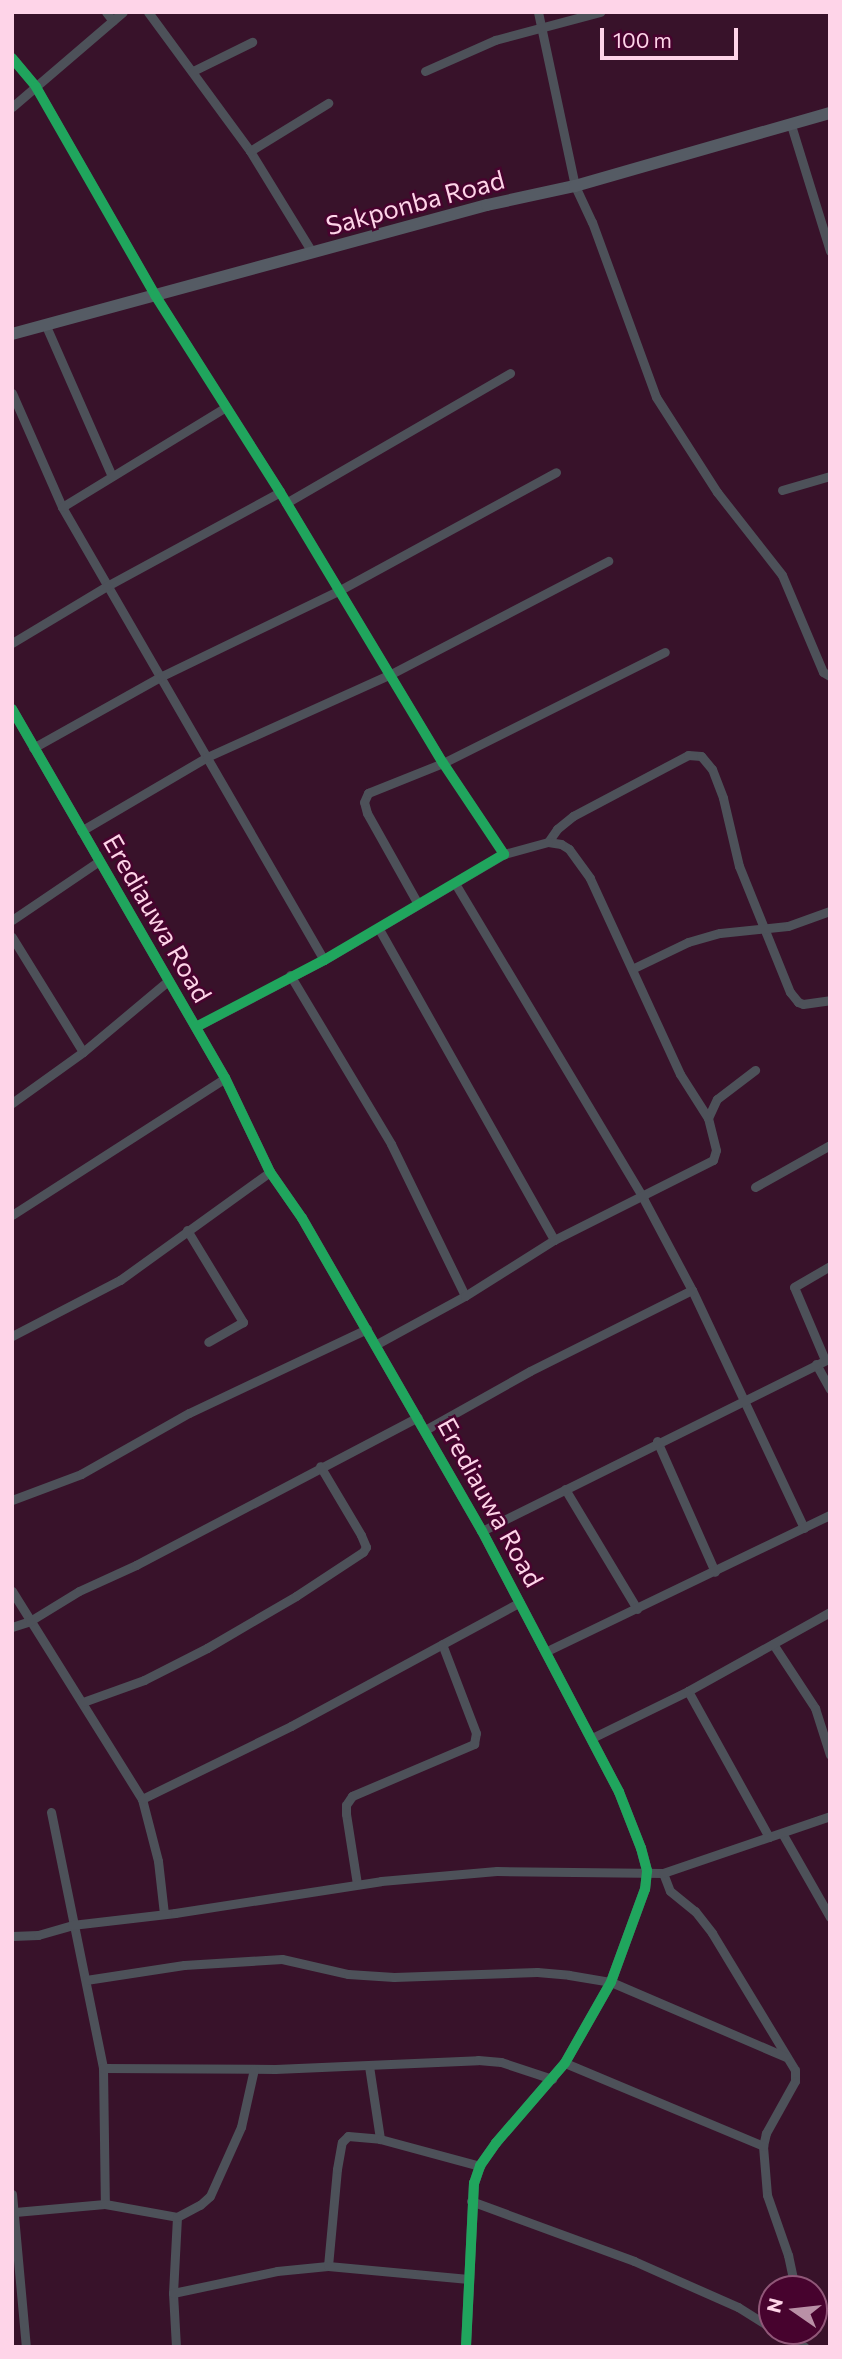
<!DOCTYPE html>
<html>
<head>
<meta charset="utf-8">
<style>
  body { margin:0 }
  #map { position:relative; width:842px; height:2359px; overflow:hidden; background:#38122a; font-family:Commissioner,sans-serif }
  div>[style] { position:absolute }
  .minor>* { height:9px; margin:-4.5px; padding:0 4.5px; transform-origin:4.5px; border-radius:4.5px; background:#4d5159 }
  .tertiary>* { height:10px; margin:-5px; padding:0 5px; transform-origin:5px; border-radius:5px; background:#4d5159 }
  .secondary>* { height:12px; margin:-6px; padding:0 6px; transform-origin:6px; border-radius:6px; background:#555b64 }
  .cycleway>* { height:10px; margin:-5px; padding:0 5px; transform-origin:5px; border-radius:5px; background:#20a55d }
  span { translate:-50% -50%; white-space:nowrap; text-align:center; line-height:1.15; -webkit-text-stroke:5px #47032e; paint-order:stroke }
  .street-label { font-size:26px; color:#fed4e8 }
  .frame { position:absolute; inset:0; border:14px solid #fed4e8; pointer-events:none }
  .north { position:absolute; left:758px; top:2275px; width:70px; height:70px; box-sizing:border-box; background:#47032e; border:2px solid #905778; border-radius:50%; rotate:284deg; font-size:19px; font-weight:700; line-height:28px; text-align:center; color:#fed4e8 }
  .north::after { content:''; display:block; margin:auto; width:24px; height:32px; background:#b990a6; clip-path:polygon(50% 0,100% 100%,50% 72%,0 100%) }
  .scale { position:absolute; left:600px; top:28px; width:138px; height:32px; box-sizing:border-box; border:4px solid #fed4e8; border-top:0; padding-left:9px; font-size:21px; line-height:24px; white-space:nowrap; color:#fed4e8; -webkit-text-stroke:5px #47032e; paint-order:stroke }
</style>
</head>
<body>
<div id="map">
  <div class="minor">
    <i style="left:106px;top:12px;width:11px;rotate:52deg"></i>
    <i style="left:148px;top:12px;width:172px;rotate:53.7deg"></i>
    <i style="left:250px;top:151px;width:119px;rotate:58.5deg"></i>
    <i style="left:538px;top:12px;width:178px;rotate:78deg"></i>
    <i style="left:575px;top:186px;width:40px;rotate:65deg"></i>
    <i style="left:592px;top:222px;width:186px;rotate:69.9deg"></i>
    <i style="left:656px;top:397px;width:113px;rotate:57.3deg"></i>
    <i style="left:717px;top:492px;width:105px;rotate:51.9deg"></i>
    <i style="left:782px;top:575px;width:105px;rotate:67.1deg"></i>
    <i style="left:823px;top:672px;width:8px;rotate:30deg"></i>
    <i style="left:12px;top:58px;width:38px;rotate:50deg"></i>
    <i style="left:36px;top:87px;width:240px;rotate:60.2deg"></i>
    <i style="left:155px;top:295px;width:233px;rotate:57.6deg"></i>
    <i style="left:280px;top:492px;width:316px;rotate:59deg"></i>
    <i style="left:443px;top:763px;width:110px;rotate:56.2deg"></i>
    <i style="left:504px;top:854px;width:209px;rotate:149.5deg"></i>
    <i style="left:324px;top:960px;width:144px;rotate:152.4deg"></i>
    <i style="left:193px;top:71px;width:66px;rotate:-26.2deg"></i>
    <i style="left:425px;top:71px;width:77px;rotate:-23.9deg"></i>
    <i style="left:495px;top:40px;width:109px;rotate:-14.9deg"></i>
    <i style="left:12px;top:107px;width:146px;rotate:-40.6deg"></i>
    <i style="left:791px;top:125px;width:132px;rotate:72.8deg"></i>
    <i style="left:250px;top:151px;width:92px;rotate:-31.6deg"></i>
    <i style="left:46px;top:326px;width:164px;rotate:66.3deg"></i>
    <i style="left:12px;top:393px;width:124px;rotate:66.3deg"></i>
    <i style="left:62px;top:507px;width:523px;rotate:59.96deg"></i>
    <i style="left:782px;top:490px;width:50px;rotate:-16.3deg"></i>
    <i style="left:286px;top:503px;width:259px;rotate:-30.1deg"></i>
    <i style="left:62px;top:507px;width:192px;rotate:-31.4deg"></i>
    <i style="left:12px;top:643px;width:111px;rotate:-31deg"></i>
    <i style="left:107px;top:586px;width:197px;rotate:-28.5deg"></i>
    <i style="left:33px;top:748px;width:148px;rotate:-29.2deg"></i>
    <i style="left:162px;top:676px;width:198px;rotate:-25.8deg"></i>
    <i style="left:340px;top:590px;width:246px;rotate:-28.6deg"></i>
    <i style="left:81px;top:831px;width:146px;rotate:-30.4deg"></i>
    <i style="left:207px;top:757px;width:202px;rotate:-24.3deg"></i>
    <i style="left:391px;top:674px;width:245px;rotate:-27.5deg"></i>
    <i style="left:548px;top:842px;width:16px;rotate:-55deg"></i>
    <i style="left:557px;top:829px;width:21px;rotate:-39deg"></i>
    <i style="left:573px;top:816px;width:130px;rotate:-27.9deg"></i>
    <i style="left:688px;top:755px;width:13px;rotate:4deg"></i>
    <i style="left:701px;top:756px;width:17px;rotate:50deg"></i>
    <i style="left:712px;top:769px;width:31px;rotate:69deg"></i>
    <i style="left:723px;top:798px;width:70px;rotate:76.8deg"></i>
    <i style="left:739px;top:866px;width:136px;rotate:68deg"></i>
    <i style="left:790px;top:992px;width:13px;rotate:51deg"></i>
    <i style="left:798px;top:1002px;width:5px;rotate:22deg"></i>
    <i style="left:803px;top:1004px;width:27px;rotate:-8deg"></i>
    <i style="left:456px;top:885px;width:365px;rotate:59.1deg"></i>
    <i style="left:643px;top:1198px;width:104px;rotate:62deg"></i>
    <i style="left:692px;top:1290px;width:263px;rotate:64.8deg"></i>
    <i style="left:418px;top:904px;width:104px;rotate:-119.3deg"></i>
    <i style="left:367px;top:813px;width:11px;rotate:-105deg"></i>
    <i style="left:364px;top:802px;width:10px;rotate:-66deg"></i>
    <i style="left:368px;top:793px;width:81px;rotate:-21.8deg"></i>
    <i style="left:443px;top:763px;width:248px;rotate:-26.6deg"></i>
    <i style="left:12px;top:920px;width:105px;rotate:-34.1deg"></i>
    <i style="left:379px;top:929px;width:357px;rotate:60.6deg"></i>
    <i style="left:12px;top:937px;width:135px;rotate:58.3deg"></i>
    <i style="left:634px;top:968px;width:60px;rotate:-25.7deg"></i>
    <i style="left:688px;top:942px;width:33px;rotate:-16deg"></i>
    <i style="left:720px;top:933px;width:68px;rotate:-5.9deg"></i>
    <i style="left:788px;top:926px;width:45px;rotate:-19.7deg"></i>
    <i style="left:290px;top:975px;width:197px;rotate:59.1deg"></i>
    <i style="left:391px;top:1144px;width:169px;rotate:64deg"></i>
    <i style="left:12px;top:1103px;width:87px;rotate:-35.7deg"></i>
    <i style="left:83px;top:1052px;width:111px;rotate:-39.9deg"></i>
    <i style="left:708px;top:1118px;width:21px;rotate:-65deg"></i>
    <i style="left:717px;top:1099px;width:48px;rotate:-37.3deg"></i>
    <i style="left:755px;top:1187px;width:86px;rotate:-29.2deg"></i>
    <i style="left:12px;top:1215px;width:253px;rotate:-32.7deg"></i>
    <i style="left:187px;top:1230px;width:108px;rotate:58.7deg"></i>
    <i style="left:243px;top:1322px;width:40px;rotate:150.3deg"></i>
    <i style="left:12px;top:1336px;width:122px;rotate:-27.4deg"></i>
    <i style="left:120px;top:1280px;width:185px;rotate:-35.8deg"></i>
    <i style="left:375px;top:1345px;width:102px;rotate:-28.6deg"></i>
    <i style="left:465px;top:1296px;width:105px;rotate:-32.2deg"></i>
    <i style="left:554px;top:1240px;width:178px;rotate:-26.7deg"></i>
    <i style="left:713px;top:1160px;width:10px;rotate:-73deg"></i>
    <i style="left:716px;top:1150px;width:33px;rotate:-104deg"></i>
    <i style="left:708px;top:1118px;width:52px;rotate:-122.5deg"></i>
    <i style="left:680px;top:1074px;width:216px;rotate:-114.7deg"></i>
    <i style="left:590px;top:878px;width:36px;rotate:-126deg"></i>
    <i style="left:569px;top:849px;width:9px;rotate:-148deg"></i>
    <i style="left:561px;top:844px;width:13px;rotate:-171deg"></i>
    <i style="left:548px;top:842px;width:46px;rotate:164.7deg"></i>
    <i style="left:825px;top:1360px;width:79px;rotate:-113deg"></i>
    <i style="left:794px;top:1287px;width:42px;rotate:-30.3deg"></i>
    <i style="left:816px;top:1364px;width:29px;rotate:61deg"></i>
    <i style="left:425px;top:1430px;width:120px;rotate:-29.3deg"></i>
    <i style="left:530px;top:1371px;width:181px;rotate:-26.6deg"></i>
    <i style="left:657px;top:1441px;width:143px;rotate:66.1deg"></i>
    <i style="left:565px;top:1489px;width:140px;rotate:59deg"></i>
    <i style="left:12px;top:1500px;width:74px;rotate:-20.6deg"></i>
    <i style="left:81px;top:1474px;width:124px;rotate:-29.5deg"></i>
    <i style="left:189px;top:1413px;width:197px;rotate:-25.3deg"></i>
    <i style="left:482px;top:1531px;width:389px;rotate:-26.4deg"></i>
    <i style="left:12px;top:1591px;width:245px;rotate:58deg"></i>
    <i style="left:142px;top:1799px;width:64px;rotate:75.5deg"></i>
    <i style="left:158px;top:1861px;width:53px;rotate:83.5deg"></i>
    <i style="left:12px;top:1627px;width:19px;rotate:-18deg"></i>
    <i style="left:30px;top:1621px;width:57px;rotate:-31.5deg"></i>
    <i style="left:79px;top:1591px;width:63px;rotate:-24.5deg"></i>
    <i style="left:136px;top:1565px;width:318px;rotate:-27.7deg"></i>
    <i style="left:773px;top:1644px;width:77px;rotate:56.7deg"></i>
    <i style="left:815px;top:1708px;width:49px;rotate:72.3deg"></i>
    <i style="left:547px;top:1651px;width:314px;rotate:-25.7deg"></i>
    <i style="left:688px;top:1691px;width:167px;rotate:61deg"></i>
    <i style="left:83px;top:1702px;width:65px;rotate:-19.8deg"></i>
    <i style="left:144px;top:1680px;width:71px;rotate:-26.9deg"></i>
    <i style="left:207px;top:1648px;width:103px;rotate:-30.3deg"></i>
    <i style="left:296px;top:1596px;width:80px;rotate:-33.3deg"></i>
    <i style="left:363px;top:1552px;width:6px;rotate:-59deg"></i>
    <i style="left:366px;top:1547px;width:13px;rotate:-113deg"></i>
    <i style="left:361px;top:1535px;width:80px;rotate:-120.7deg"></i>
    <i style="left:592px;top:1738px;width:107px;rotate:-26.1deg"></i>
    <i style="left:688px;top:1691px;width:162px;rotate:-29.1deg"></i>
    <i style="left:142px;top:1799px;width:166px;rotate:-26.1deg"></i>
    <i style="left:291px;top:1726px;width:260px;rotate:-28.4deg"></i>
    <i style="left:51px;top:1812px;width:261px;rotate:78.5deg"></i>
    <i style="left:103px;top:2068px;width:136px;rotate:89.2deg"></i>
    <i style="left:782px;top:1833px;width:97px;rotate:60.3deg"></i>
    <i style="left:663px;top:1873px;width:19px;rotate:69deg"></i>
    <i style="left:670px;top:1891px;width:32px;rotate:39deg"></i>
    <i style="left:695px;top:1911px;width:28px;rotate:52deg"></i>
    <i style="left:712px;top:1933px;width:160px;rotate:58.8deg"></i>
    <i style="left:795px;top:2070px;width:11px;rotate:90deg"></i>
    <i style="left:795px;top:2081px;width:60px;rotate:119.1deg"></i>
    <i style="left:766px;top:2133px;width:13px;rotate:103deg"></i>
    <i style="left:763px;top:2146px;width:49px;rotate:85.3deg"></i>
    <i style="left:767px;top:2195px;width:64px;rotate:70.7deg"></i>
    <i style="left:788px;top:2255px;width:35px;rotate:78deg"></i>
    <i style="left:357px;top:1884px;width:71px;rotate:-98.9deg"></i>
    <i style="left:346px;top:1814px;width:9px;rotate:-90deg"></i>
    <i style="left:346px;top:1805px;width:11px;rotate:-56deg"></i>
    <i style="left:352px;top:1796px;width:133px;rotate:-23.1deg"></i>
    <i style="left:474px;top:1744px;width:11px;rotate:-80deg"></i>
    <i style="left:476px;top:1733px;width:95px;rotate:-110.9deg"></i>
    <i style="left:12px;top:1936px;width:26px;rotate:-2deg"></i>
    <i style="left:38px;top:1935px;width:35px;rotate:-16deg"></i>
    <i style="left:72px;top:1925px;width:104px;rotate:-6.6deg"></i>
    <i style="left:175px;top:1913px;width:208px;rotate:-8.8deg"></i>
    <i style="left:381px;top:1881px;width:116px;rotate:-4.9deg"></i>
    <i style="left:497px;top:1871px;width:166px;rotate:0.7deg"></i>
    <i style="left:663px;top:1873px;width:176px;rotate:-18.8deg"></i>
    <i style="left:86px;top:1980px;width:99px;rotate:-8.7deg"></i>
    <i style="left:184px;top:1965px;width:98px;rotate:-3.5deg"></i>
    <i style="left:282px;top:1959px;width:68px;rotate:12.8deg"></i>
    <i style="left:348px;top:1974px;width:46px;rotate:3.7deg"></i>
    <i style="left:394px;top:1977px;width:143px;rotate:-2deg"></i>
    <i style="left:537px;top:1972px;width:32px;rotate:5deg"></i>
    <i style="left:569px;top:1975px;width:43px;rotate:9.5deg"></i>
    <i style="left:611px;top:1982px;width:190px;rotate:23.2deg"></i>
    <i style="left:565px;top:2063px;width:215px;rotate:22.7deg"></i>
    <i style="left:369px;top:2066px;width:74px;rotate:81.4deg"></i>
    <i style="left:103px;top:2068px;width:172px;rotate:0.3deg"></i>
    <i style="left:275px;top:2069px;width:203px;rotate:-2.5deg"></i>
    <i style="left:478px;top:2060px;width:23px;rotate:5deg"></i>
    <i style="left:501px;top:2062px;width:54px;rotate:18.4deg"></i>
    <i style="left:12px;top:2194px;width:154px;rotate:84.8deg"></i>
    <i style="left:471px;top:2201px;width:174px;rotate:20.2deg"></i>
    <i style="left:634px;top:2261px;width:114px;rotate:23.9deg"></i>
    <i style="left:738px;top:2307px;width:40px;rotate:32deg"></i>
    <i style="left:15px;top:2212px;width:90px;rotate:-5.1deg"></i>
    <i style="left:105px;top:2204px;width:73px;rotate:10.2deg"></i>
    <i style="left:177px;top:2217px;width:76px;rotate:93deg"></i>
    <i style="left:173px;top:2293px;width:54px;rotate:86.8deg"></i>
    <i style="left:177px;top:2217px;width:26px;rotate:-28deg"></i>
    <i style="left:200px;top:2205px;width:13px;rotate:-42deg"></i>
    <i style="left:210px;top:2196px;width:76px;rotate:-65.8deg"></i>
    <i style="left:241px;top:2127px;width:59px;rotate:-77.4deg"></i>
    <i style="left:328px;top:2266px;width:97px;rotate:-84.7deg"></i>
    <i style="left:337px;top:2169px;width:27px;rotate:-80deg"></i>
    <i style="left:342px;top:2142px;width:8px;rotate:-45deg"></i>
    <i style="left:348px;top:2136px;width:32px;rotate:5deg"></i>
    <i style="left:380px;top:2139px;width:104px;rotate:15.1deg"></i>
    <i style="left:173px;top:2293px;width:106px;rotate:-11.9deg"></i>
    <i style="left:277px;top:2271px;width:51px;rotate:-5.6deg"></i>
    <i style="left:328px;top:2266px;width:141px;rotate:5.3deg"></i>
    <i style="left:778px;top:2331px;width:31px;rotate:31deg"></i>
    <i style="left:797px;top:2347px;width:16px;rotate:-83deg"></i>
  </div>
  <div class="tertiary">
    <i style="left:12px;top:709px;width:426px;rotate:60deg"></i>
    <i style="left:225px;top:1078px;width:104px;rotate:64.4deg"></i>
    <i style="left:270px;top:1172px;width:56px;rotate:55.2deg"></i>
    <i style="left:302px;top:1218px;width:361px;rotate:60.1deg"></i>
    <i style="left:482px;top:1531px;width:295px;rotate:62.3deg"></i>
    <i style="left:619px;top:1792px;width:60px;rotate:68.6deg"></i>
    <i style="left:641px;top:1848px;width:24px;rotate:75deg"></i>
    <i style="left:647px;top:1871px;width:18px;rotate:96deg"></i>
    <i style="left:645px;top:1889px;width:99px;rotate:110.1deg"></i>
    <i style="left:611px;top:1982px;width:93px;rotate:119.6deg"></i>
    <i style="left:565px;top:2063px;width:106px;rotate:130.8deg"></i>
    <i style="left:496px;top:2143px;width:28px;rotate:125deg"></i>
    <i style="left:480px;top:2166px;width:18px;rotate:109deg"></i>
    <i style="left:474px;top:2183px;width:164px;rotate:92.8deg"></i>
  </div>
  <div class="secondary">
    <i style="left:12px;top:334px;width:492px;rotate:-15.2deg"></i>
    <i style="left:487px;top:205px;width:90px;rotate:-12.2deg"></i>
    <i style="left:575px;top:186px;width:265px;rotate:-16deg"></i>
  </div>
  <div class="cycleway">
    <i style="left:12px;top:58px;width:38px;rotate:50deg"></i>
    <i style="left:36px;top:87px;width:240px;rotate:60.2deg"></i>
    <i style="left:155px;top:295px;width:233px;rotate:57.6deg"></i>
    <i style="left:280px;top:492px;width:316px;rotate:59deg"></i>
    <i style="left:443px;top:763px;width:110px;rotate:56.2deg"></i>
    <i style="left:504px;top:854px;width:209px;rotate:149.5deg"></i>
    <i style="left:324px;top:960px;width:144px;rotate:152.4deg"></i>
    <i style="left:12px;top:709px;width:426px;rotate:60deg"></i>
    <i style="left:225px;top:1078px;width:104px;rotate:64.4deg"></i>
    <i style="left:270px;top:1172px;width:56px;rotate:55.2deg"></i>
    <i style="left:302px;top:1218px;width:361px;rotate:60.1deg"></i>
    <i style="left:482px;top:1531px;width:295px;rotate:62.3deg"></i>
    <i style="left:619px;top:1792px;width:60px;rotate:68.6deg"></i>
    <i style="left:641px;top:1848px;width:24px;rotate:75deg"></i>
    <i style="left:647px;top:1871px;width:18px;rotate:96deg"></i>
    <i style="left:645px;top:1889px;width:99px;rotate:110.1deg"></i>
    <i style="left:611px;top:1982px;width:93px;rotate:119.6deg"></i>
    <i style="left:565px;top:2063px;width:106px;rotate:130.8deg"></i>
    <i style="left:496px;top:2143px;width:28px;rotate:125deg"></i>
    <i style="left:480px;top:2166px;width:18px;rotate:109deg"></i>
    <i style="left:474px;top:2183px;width:164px;rotate:92.8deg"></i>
  </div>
  <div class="street-label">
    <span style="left:415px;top:202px;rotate:-15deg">Sakponba Road</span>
    <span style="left:158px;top:918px;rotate:60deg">Erediauwa Road</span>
    <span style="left:491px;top:1502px;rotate:61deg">Erediauwa Road</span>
  </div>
  <div class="frame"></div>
  <div class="north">N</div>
  <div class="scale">100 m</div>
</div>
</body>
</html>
